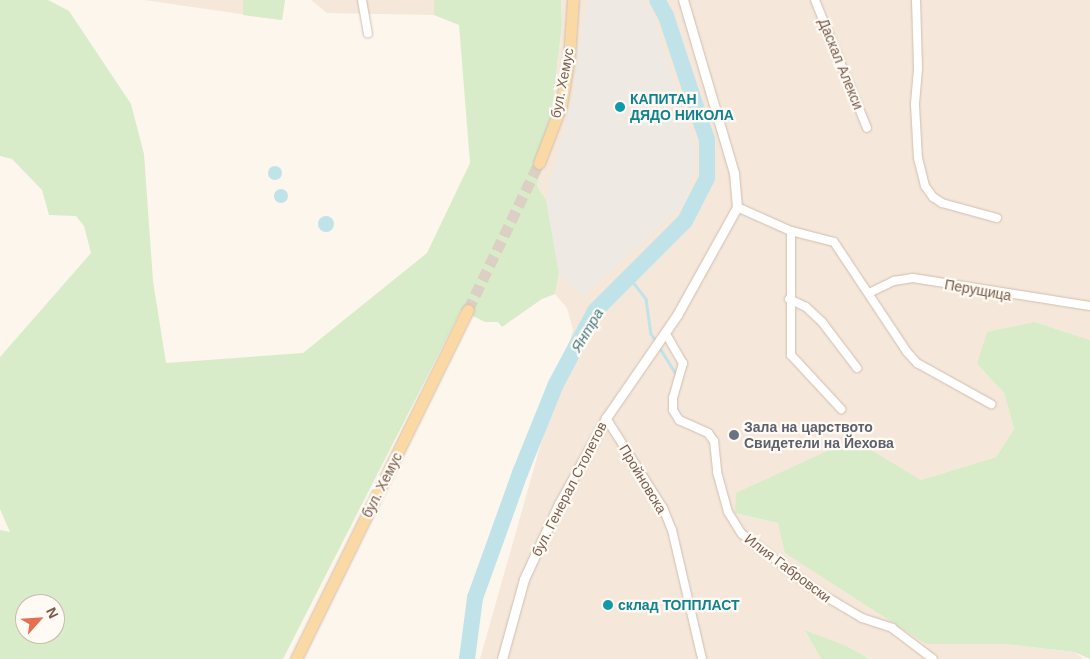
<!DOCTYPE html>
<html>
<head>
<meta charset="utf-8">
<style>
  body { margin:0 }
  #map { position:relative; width:1090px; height:659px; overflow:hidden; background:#fdf6ec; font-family:Helvetica,sans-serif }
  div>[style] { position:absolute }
  .residential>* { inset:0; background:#f5e8da }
  .industrial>* { inset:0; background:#efe9e4 }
  .green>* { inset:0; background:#d8ecc9 }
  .water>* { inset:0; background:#bfe3e8 }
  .round { border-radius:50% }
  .stream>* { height:2.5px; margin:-1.25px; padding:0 1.25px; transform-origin:1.25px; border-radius:1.25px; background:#bfe3e8 }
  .river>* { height:16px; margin:-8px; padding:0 8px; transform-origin:8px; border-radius:8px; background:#bfe3e8 }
  .primary-tunnel>* { height:11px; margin-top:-5.5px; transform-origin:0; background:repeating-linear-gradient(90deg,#dcd0c4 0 11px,transparent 0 16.5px) }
  .roads { filter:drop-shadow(0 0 1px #d1beb0) drop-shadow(0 0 1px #d1beb0) }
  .minor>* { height:8px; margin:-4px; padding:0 4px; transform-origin:4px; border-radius:4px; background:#fff }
  .tertiary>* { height:9px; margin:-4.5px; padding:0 4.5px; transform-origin:4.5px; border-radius:4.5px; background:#fff }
  .primary>* { height:11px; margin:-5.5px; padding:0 5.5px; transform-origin:5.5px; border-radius:5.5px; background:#fbd9a5 }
  .dots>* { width:14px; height:14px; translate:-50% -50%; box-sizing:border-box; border:2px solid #fffaf3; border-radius:50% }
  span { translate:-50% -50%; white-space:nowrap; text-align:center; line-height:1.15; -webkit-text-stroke:4.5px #fffaf3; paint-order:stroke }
  .street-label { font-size:14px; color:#7a5c4d }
  .culture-label { font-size:14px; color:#0d838f; font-weight:700 }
  .left { translate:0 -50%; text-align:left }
  .worship-label { font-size:14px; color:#5b616d; font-weight:700 }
  .water-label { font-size:15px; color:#437c86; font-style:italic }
  .north { position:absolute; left:15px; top:594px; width:50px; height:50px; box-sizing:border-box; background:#fffaf3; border:1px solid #cabbb1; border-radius:50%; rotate:64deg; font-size:14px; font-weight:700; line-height:20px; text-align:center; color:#7a5c4d }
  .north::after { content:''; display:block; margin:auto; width:18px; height:22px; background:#e76f51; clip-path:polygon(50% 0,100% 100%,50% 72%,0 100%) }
</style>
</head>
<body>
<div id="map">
  <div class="residential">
    <i style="clip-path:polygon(144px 0,285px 0,282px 20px)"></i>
    <i style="clip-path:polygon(311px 0,434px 0,434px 15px,327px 13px)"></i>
    <i style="clip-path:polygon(561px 0,1090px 0,1090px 340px,1035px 322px,977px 364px,1004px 393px,1014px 429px,996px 457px,921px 480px,852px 439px,735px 513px,778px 523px,926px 644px,1004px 644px,1074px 652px,1084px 659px,872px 659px,806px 630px,821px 659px,480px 659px,573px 330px,567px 308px,555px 294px,559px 274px,546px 200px,537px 186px,553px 101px,562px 24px)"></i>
  </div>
  <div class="industrial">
    <i style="clip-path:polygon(587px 0,643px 0,651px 8px,696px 151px,688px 200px,583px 297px,559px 274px,546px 200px,571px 102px)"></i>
  </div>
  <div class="green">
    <i style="clip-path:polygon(evenodd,0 0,48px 0,69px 11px,131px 104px,144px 154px,153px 281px,166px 363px,303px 353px,427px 253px,470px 163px,459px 25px,434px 15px,434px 0,561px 0,562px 24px,553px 101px,537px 186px,546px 200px,559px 274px,555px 294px,542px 299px,502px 327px,498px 322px,485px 322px,461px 310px,283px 659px,0 659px,0 530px,10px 532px,0 509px,0 357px,91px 253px,84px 226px,76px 216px,49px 215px,42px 190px,12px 159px,0 156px,0 0,25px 604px,55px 604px,55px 634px,25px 634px,25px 604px)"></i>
    <i style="clip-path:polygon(243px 0,285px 0,282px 20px,243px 15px)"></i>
    <i style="clip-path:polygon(1035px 322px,1090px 340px,1090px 659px,1074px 652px,1004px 644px,926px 644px,785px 553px,778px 523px,735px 513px,736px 493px,853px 439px,921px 480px,996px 457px,1014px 429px,1004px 393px,977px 364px,987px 332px)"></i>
    <i style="clip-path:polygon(805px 630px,846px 646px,870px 659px,821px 659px)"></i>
  </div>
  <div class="water">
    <i class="round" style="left:268px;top:166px;width:14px;height:14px"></i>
    <i class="round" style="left:274px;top:189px;width:14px;height:14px"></i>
    <i class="round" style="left:318px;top:216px;width:16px;height:16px"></i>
  </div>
  <div class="stream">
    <i style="left:629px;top:277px;width:28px;rotate:52deg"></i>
    <i style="left:646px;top:299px;width:35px;rotate:82deg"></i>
    <i style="left:651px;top:334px;width:9px;rotate:54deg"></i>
    <i style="left:658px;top:345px;width:34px;rotate:58deg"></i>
  </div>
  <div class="river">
    <i style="left:467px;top:659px;width:62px;rotate:-82.5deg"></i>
    <i style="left:475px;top:598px;width:133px;rotate:-70.2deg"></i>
    <i style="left:520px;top:473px;width:96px;rotate:-68deg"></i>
    <i style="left:556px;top:384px;width:83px;rotate:-61.9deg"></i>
    <i style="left:595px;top:311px;width:127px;rotate:-45deg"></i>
    <i style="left:685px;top:221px;width:48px;rotate:-62.9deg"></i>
    <i style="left:707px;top:178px;width:38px;rotate:-90deg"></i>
    <i style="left:707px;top:140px;width:131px;rotate:-108.3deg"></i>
    <i style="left:666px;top:16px;width:18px;rotate:-119deg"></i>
  </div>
  <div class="primary-tunnel">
    <i style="left:468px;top:310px;width:163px;rotate:-64.2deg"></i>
  </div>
  <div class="roads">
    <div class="minor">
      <i style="left:362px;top:0;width:34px;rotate:80deg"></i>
      <i style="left:815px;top:0;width:138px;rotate:67.9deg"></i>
      <i style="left:916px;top:0;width:69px;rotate:88.3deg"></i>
      <i style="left:918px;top:69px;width:36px;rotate:95deg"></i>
      <i style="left:915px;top:105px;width:53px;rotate:86.8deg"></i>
      <i style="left:918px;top:158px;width:29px;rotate:76deg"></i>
      <i style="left:925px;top:186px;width:14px;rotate:54deg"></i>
      <i style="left:933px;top:197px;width:11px;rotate:34deg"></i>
      <i style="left:942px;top:203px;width:57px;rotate:15.3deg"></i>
      <i style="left:737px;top:207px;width:59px;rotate:24deg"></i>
      <i style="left:791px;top:231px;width:44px;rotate:14.3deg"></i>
      <i style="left:834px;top:242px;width:132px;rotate:56.4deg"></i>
      <i style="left:907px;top:352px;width:15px;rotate:48deg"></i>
      <i style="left:917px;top:363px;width:85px;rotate:29deg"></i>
      <i style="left:791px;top:231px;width:124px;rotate:90deg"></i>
      <i style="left:791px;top:355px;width:74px;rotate:47.2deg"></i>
      <i style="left:869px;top:293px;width:28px;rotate:-26deg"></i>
      <i style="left:894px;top:281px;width:19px;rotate:-9deg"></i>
      <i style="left:913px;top:278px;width:179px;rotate:9deg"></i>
      <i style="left:789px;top:299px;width:19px;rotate:25deg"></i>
      <i style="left:806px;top:307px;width:22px;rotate:43deg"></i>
      <i style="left:822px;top:322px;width:58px;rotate:52.7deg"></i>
      <i style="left:666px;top:334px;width:34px;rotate:60deg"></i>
      <i style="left:683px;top:363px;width:36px;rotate:106deg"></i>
      <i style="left:673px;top:398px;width:12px;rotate:90deg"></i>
      <i style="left:673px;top:410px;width:12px;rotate:59deg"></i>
      <i style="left:679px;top:420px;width:32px;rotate:24deg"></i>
      <i style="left:708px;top:433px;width:10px;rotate:53deg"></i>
      <i style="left:714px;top:441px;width:31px;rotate:84deg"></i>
      <i style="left:717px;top:472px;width:41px;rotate:74.6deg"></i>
      <i style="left:728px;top:512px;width:26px;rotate:58deg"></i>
      <i style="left:742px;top:534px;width:92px;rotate:37.5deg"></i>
      <i style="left:815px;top:590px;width:55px;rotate:30.8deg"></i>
      <i style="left:862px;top:618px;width:32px;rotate:18deg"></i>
      <i style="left:892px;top:628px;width:51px;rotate:37.1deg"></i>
      <i style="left:606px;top:418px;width:107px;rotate:57.7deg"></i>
      <i style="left:663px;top:508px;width:24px;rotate:68deg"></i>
      <i style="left:672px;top:530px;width:132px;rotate:76.9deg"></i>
    </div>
    <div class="tertiary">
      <i style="left:502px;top:659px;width:83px;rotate:-74.6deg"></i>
      <i style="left:524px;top:579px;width:83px;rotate:-65deg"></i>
      <i style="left:559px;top:504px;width:98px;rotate:-61.3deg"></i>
      <i style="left:606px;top:418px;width:125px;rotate:-55.4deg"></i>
      <i style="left:677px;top:315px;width:124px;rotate:-60.9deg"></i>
      <i style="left:737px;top:207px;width:34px;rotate:-95deg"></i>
      <i style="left:734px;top:173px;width:180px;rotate:-106.4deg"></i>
    </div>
    <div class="primary">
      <i style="left:539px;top:163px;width:61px;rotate:-68.9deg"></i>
      <i style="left:561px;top:106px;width:49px;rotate:-80.5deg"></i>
      <i style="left:569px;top:58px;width:58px;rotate:-86.1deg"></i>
      <i style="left:296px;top:659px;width:389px;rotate:-63.8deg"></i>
    </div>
  </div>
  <div class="dots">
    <i style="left:620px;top:107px;background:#0f9aa8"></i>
    <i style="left:734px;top:435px;background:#6b7280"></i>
    <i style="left:608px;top:605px;background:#0f9aa8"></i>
  </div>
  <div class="street-label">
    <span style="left:841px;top:64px;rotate:68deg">Даскал Алекси</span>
    <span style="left:562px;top:83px;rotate:-79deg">бул. Хемус</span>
    <span style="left:978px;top:290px;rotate:10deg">Перущица</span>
    <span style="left:643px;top:479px;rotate:59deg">Пройновска</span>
    <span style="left:382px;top:485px;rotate:-63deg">бул. Хемус</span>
    <span style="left:569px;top:489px;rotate:-63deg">бул. Генерал Столетов</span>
    <span style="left:788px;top:568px;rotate:37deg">Илия Габровски</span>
  </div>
  <div class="culture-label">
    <span class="left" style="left:630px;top:107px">КАПИТАН<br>ДЯДО НИКОЛА</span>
    <span class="left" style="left:618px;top:605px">склад ТОППЛАСТ</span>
  </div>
  <div class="worship-label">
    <span class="left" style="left:744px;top:435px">Зала на царството<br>Свидетели на Йехова</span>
  </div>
  <div class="water-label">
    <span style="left:587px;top:330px;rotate:-59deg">Янтра</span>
  </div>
  <div class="north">N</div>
</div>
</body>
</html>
